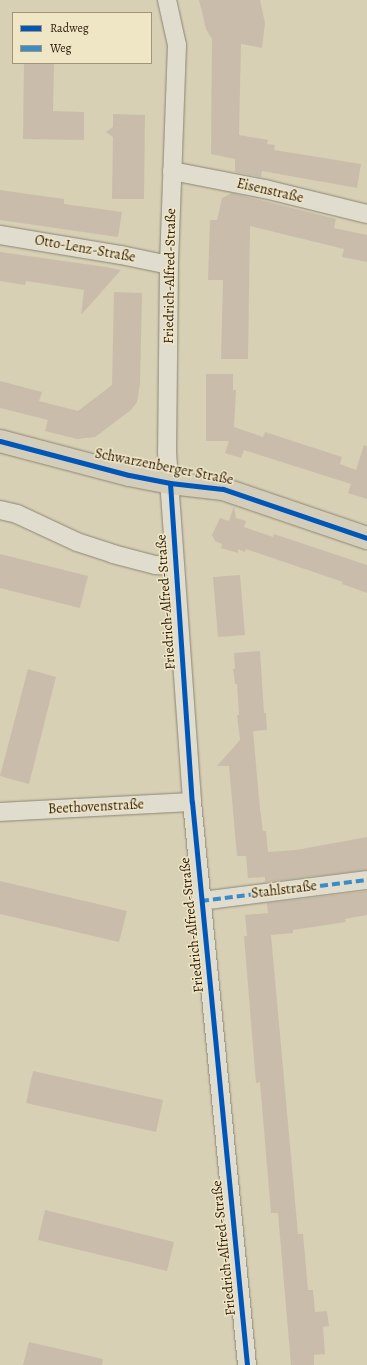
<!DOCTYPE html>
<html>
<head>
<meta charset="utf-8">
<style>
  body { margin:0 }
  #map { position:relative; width:367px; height:1365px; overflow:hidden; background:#d7d0b5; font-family:Alegreya,serif }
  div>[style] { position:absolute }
  .building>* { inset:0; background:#cabcab }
  .roads { filter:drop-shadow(0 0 1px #8c8574) drop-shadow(0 0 1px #8c8574) }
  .minor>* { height:18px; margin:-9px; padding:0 9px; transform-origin:9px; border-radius:9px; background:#e0dcce }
  .major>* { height:22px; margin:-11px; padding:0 11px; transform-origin:11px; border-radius:11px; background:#d4cdba }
  .quiet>* { height:4px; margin-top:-2px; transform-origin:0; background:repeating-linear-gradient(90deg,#3b8cc6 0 8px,transparent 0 12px) }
  .cycleway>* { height:5px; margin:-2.5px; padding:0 2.5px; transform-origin:2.5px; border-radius:2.5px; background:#0057b8 }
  span { translate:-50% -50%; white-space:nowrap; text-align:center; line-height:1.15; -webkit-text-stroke:3px #efe6c5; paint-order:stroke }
  .street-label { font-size:14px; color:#2d1a0b }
  .legend { position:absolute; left:12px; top:12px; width:140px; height:52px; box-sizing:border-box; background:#efe6c5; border:1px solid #a1947b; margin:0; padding:5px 7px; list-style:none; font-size:12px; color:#2d1a0b }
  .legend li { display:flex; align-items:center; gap:8px; height:20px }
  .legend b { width:20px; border:1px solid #a1947b }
</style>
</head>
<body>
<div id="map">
  <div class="building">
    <i style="clip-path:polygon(199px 0,260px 0,265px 23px,262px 48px,241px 44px,239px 135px,268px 140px,267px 144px,275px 145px,274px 150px,361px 164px,357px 188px,262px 171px,261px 177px,235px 172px,235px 159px,211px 154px,212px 39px,206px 29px)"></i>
    <i style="clip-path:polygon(24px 63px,54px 63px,53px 111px,84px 112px,84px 140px,23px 139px)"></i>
    <i style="clip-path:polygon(113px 114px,145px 115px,144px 199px,112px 199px,113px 137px,106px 132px,113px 127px)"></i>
    <i style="clip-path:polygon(0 190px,64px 199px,64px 204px,122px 212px,118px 237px,0 220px)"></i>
    <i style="clip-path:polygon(232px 193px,336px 219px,334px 228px,367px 235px,367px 262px,342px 257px,344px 249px,250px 226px,248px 359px,221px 359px,223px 280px,208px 280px,210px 220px,217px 220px,222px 198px)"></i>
    <i style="clip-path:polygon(0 252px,106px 267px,121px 270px,81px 315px,84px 290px,26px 281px,25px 285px,0 281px)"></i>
    <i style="clip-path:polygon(114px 292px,142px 293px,140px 384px,137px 402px,131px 410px,95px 437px,77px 439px,45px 431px,48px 420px,0 408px,0 381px,42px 392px,39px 401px,78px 411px,112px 385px)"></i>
    <i style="clip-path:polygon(206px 374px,233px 374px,233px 390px,236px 390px,234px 427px,263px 437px,265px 432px,342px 457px,340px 464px,356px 470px,364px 445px,367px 446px,367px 499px,348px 493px,351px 484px,244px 450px,241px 458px,225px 453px,229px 441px,206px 441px)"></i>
    <i style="clip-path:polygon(234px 506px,236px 518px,246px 521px,244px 527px,273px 537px,274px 534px,367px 565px,367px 593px,342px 584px,343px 582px,246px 549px,245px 552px,238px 549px,238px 553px,221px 548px,222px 544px,215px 541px,212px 535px,220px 518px,229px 521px)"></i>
    <i style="clip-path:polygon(0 554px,88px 576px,80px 608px,0 588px)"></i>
    <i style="clip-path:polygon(240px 575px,245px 635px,218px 637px,213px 577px)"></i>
    <i style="clip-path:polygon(260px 651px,264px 713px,266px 713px,267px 730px,253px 731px,260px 809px,263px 831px,266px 831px,268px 852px,296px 850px,367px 837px,367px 870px,265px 882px,265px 877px,248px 878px,246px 856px,237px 856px,229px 766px,217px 766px,240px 740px,237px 715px,239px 715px,237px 684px,235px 684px,233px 669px,235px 669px,234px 653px)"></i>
    <i style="clip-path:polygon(28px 669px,56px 677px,29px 784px,0 776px)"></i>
    <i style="clip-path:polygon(0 881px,127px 911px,119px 942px,0 914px)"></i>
    <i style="clip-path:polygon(367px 891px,367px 915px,345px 919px,346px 922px,293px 930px,293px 933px,271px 935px,298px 1234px,303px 1234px,308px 1290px,313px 1290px,315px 1312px,327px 1311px,329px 1326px,323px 1327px,325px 1354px,314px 1355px,314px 1365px,291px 1365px,278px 1213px,271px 1213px,260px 1082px,256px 1083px,244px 936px,247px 936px,245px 915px,268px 913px,267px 903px)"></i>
    <i style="clip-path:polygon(33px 1071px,163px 1100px,156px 1132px,26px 1103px)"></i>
    <i style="clip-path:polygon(45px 1210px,174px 1242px,167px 1271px,38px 1240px)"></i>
    <i style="clip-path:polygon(29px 1342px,103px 1359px,102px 1365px,23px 1365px)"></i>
  </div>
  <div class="roads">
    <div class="minor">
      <i style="left:167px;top:0;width:46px;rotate:77.5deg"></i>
      <i style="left:177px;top:45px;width:220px;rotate:92.1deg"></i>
      <i style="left:169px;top:265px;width:187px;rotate:90.6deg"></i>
      <i style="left:167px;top:452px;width:351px;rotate:85.9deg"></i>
      <i style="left:192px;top:802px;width:566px;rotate:84.42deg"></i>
      <i style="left:172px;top:171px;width:95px;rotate:11deg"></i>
      <i style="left:265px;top:189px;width:105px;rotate:13.8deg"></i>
      <i style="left:0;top:235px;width:123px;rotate:9.4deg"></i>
      <i style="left:121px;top:255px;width:49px;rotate:11.8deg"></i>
      <i style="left:0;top:510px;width:17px;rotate:13deg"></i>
      <i style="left:17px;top:514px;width:66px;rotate:25deg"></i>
      <i style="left:77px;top:542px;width:38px;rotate:18deg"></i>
      <i style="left:113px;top:554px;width:43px;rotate:14.7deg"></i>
      <i style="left:155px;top:565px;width:19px;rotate:3deg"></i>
      <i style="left:0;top:812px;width:192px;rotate:-3deg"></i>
      <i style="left:201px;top:901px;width:167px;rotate:-7.2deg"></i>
    </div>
    <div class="major">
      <i style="left:0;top:441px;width:133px;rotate:14.8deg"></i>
      <i style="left:129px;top:475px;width:42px;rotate:11deg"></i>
      <i style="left:170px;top:483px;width:53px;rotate:6.5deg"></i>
      <i style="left:223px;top:489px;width:152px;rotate:18.8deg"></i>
    </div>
  </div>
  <div class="quiet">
    <i style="left:201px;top:901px;width:167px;rotate:-7.2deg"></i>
  </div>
  <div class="cycleway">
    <i style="left:0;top:441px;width:133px;rotate:14.8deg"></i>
    <i style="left:129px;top:475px;width:42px;rotate:11deg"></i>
    <i style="left:170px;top:483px;width:53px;rotate:6.5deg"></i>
    <i style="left:223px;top:489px;width:152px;rotate:18.8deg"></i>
    <i style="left:170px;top:483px;width:320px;rotate:86.1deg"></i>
    <i style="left:192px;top:802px;width:566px;rotate:84.42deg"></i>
  </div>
  <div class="street-label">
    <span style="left:270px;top:191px;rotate:13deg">Eisenstraße</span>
    <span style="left:85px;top:249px;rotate:10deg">Otto-Lenz-Straße</span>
    <span style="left:170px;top:276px;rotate:-89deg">Friedrich-Alfred-Straße</span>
    <span style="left:164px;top:467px;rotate:11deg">Schwarzenberger Straße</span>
    <span style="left:166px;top:602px;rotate:-94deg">Friedrich-Alfred-Straße</span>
    <span style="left:96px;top:807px;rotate:-3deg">Beethovenstraße</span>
    <span style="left:284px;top:890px;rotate:-7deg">Stahlstraße</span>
    <span style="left:192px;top:925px;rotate:-96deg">Friedrich-Alfred-Straße</span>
    <span style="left:224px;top:1248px;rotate:-96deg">Friedrich-Alfred-Straße</span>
  </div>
  <ul class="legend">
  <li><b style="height:5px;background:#0057b8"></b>Radweg</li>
  <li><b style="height:5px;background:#3b8cc6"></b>Weg</li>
  </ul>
</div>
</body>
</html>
